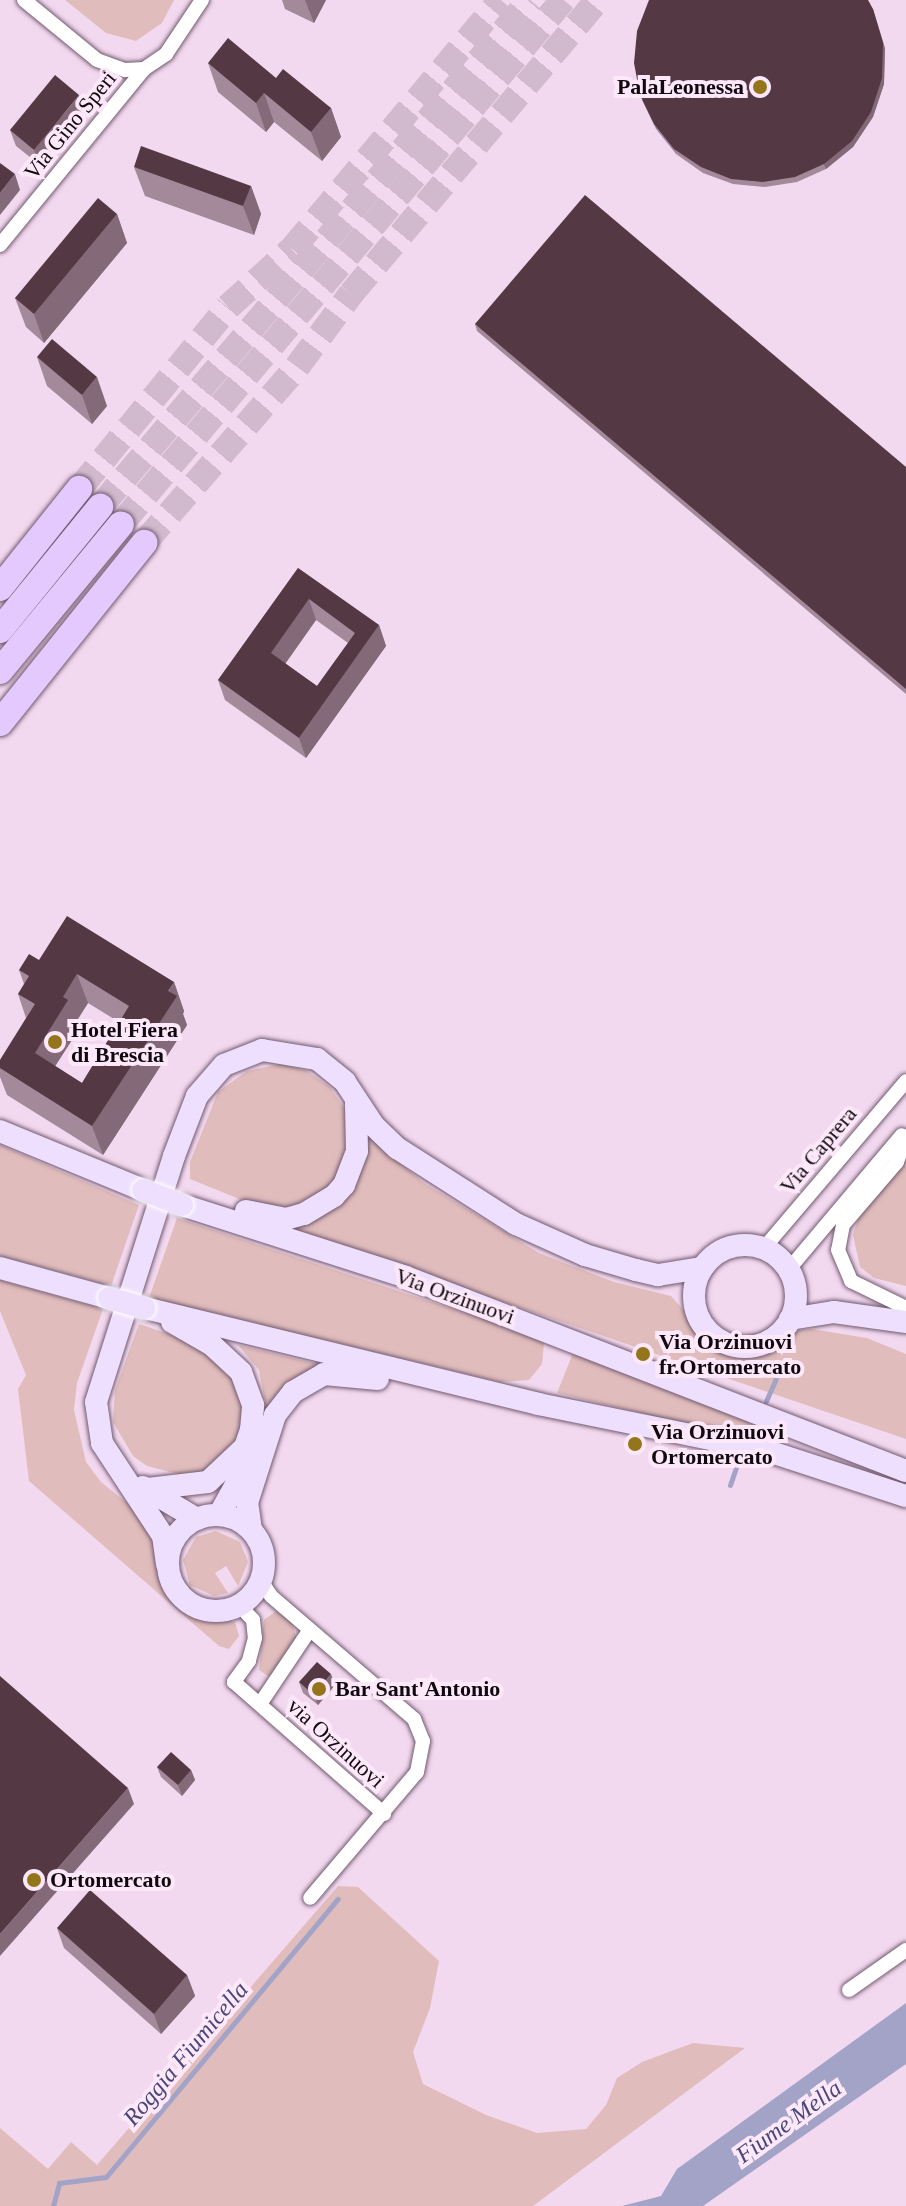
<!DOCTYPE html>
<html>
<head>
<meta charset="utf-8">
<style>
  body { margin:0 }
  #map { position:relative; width:906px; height:2206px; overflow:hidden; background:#f3d9f0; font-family:"Times New Roman",serif }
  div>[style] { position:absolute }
  .green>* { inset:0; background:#e0bcbc }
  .water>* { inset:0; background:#a2a3c7 }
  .stream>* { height:5px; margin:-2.5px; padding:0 2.5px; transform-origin:2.5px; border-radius:2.5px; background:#a2a3c7 }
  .highway-tunnel>* { height:26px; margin-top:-13px; transform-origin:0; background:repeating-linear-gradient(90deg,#d1bace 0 26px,transparent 0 39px) }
  .roads { filter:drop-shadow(0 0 2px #715a6e) drop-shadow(0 0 2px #715a6e) }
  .street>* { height:14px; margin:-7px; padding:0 7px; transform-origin:7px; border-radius:7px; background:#fff }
  .primary>* { height:22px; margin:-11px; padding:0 11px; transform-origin:11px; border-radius:11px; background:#eedffe }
  .primary>.ring { margin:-11px; padding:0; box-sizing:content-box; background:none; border:22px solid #eedffe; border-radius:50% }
  .highway>* { height:26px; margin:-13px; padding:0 13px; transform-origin:13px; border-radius:13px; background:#e3c9fd }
  .bridges { filter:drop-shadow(0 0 2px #fff) drop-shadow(0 0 2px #fff) }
  .primary-bridge>* { height:22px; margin:-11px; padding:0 11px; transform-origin:11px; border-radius:11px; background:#eedffe }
  .wall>* { inset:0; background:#a4899a }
  .shaded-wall>* { inset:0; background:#846978 }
  .building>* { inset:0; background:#543944 }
  .dots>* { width:22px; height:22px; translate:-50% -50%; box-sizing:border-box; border:4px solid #fde8fa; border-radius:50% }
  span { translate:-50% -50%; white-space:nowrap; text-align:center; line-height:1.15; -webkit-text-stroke:8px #fde8fa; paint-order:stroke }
  .poi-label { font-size:22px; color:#110910; font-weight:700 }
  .right { translate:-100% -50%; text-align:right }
  .left { translate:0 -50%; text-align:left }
  .street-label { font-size:22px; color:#110910 }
  .water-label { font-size:24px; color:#494779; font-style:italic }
</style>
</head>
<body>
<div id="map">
  <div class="green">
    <i style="clip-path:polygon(65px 0,174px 0,162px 23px,136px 41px,106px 33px)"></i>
    <i style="clip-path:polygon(281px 1064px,307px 1071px,330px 1087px,344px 1108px,351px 1139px,336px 1183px,300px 1208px,269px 1211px,190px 1179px,190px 1162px,218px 1092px,247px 1071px)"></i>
    <i style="clip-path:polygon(367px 1136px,424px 1183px,539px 1253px,614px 1282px,671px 1296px,706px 1336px,733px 1353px,764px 1353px,800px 1330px,812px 1329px,867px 1338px,906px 1354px,906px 1439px,283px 1227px,309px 1222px)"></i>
    <i style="clip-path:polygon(0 1145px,139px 1205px,111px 1286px,0 1256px)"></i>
    <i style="clip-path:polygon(906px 1162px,906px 1286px,874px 1278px,860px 1267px,853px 1235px,858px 1218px)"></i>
    <i style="clip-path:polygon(177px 1218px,538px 1337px,544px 1343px,542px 1364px,529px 1380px,500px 1382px,149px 1298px)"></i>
    <i style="clip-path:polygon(0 1280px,103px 1309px,77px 1383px,74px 1410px,86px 1462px,101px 1482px,139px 1513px,154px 1539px,156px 1563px,172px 1597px,197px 1616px,235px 1622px,239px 1636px,229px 1649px,219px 1646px,29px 1481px,18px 1389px,26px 1375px,0 1311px)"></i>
    <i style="clip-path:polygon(139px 1324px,202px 1345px,239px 1382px,244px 1420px,236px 1443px,214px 1465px,198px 1473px,182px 1475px,147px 1466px,133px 1456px,113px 1422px,115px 1390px)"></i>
    <i style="clip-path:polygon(238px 1345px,321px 1365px,287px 1384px,268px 1418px,259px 1370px)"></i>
    <i style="clip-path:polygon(573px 1353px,771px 1430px,775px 1435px,766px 1443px,557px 1393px)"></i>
    <i style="clip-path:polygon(216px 1531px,240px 1542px,248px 1562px,238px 1586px,226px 1566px,215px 1573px,228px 1593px,214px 1596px,190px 1585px,183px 1560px,196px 1537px)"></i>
    <i style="clip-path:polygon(276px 1611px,292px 1622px,297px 1641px,280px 1669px,268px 1676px,259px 1670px,264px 1620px)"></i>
    <i style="clip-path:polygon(338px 1886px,358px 1887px,439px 1961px,430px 2008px,413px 2052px,423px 2084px,486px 2115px,537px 2133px,586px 2129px,606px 2105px,617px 2078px,642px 2062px,693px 2043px,745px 2048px,533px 2206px,0 2206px,0 2128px,48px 2169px,71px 2142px,97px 2165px)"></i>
  </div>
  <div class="water">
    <i style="clip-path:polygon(906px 2003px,906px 2064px,703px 2206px,622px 2206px,661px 2196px,677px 2169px)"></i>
  </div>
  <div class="stream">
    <i style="left:766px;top:1401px;width:24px;rotate:-66deg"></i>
    <i style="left:730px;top:1485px;width:18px;rotate:-71deg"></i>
    <i style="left:53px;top:2206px;width:24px;rotate:-75deg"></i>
    <i style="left:59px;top:2183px;width:47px;rotate:-7.3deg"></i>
    <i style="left:106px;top:2177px;width:362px;rotate:-50.2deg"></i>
  </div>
  <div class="highway-tunnel">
    <i style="left:79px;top:489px;width:235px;rotate:-50.7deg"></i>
    <i style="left:228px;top:307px;width:86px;rotate:-42.2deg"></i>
    <i style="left:292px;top:249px;width:325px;rotate:-50deg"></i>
    <i style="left:100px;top:507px;width:665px;rotate:-49.7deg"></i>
    <i style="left:121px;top:524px;width:686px;rotate:-49.85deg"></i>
    <i style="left:144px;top:543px;width:233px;rotate:-49deg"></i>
    <i style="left:297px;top:367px;width:91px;rotate:-53.5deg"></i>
    <i style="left:351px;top:294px;width:384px;rotate:-50deg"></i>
  </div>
  <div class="roads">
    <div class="street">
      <i style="left:24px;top:0;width:94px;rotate:39.4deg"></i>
      <i style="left:97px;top:60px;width:30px;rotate:20deg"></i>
      <i style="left:125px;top:70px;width:19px;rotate:-3deg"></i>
      <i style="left:144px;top:69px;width:27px;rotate:-34deg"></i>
      <i style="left:166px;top:54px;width:65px;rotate:-56.3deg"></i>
      <i style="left:0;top:245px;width:227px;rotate:-50.7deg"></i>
      <i style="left:906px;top:1137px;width:27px;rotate:110deg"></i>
      <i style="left:897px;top:1162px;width:83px;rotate:130.6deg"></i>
      <i style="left:843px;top:1225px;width:25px;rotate:101deg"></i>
      <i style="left:838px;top:1250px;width:34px;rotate:67deg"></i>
      <i style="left:851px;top:1281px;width:61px;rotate:26.1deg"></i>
      <i style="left:764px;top:1248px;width:219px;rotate:-49.6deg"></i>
      <i style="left:789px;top:1269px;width:175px;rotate:-49.9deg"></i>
      <i style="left:261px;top:1581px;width:18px;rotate:56deg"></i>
      <i style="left:271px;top:1596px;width:189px;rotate:40.7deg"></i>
      <i style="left:414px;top:1719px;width:24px;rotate:68deg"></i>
      <i style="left:423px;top:1741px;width:32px;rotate:101deg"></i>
      <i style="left:417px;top:1772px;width:165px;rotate:130.3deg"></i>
      <i style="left:240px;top:1606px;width:19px;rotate:47deg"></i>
      <i style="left:253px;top:1620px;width:18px;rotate:84deg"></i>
      <i style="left:255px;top:1638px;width:24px;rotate:105deg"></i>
      <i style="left:249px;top:1661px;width:26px;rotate:126deg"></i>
      <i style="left:234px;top:1682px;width:200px;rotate:41.3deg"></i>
      <i style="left:260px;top:1704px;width:88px;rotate:-56.1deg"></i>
      <i style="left:849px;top:1990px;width:70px;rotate:-35.1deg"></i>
    </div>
    <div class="primary">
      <i style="left:0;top:1131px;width:155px;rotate:22.4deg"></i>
      <i style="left:182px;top:1205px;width:235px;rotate:17.8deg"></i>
      <i style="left:406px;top:1277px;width:536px;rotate:21.21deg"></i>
      <i style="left:246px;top:1211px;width:41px;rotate:11.3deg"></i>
      <i style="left:286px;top:1219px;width:19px;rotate:-16deg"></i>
      <i style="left:304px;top:1214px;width:35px;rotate:-31deg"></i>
      <i style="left:334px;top:1196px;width:15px;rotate:-48deg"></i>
      <i style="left:344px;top:1185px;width:36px;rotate:-69deg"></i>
      <i style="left:357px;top:1151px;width:47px;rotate:-91.2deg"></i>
      <i class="ring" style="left:694px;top:1245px;width:80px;height:80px"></i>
      <i style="left:0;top:1268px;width:113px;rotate:15.4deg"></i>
      <i style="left:145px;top:1308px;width:405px;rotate:13.7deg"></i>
      <i style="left:538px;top:1404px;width:235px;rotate:11.5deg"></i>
      <i style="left:768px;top:1451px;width:145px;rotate:18.1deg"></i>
      <i style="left:790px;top:1319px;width:45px;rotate:-9deg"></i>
      <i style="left:834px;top:1312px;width:73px;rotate:7.9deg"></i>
      <i style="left:143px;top:1487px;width:63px;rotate:30.7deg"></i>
      <i style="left:148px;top:1489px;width:60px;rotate:-6.7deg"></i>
      <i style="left:208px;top:1482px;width:51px;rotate:-43.4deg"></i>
      <i style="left:245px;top:1447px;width:18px;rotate:-71deg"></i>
      <i style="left:251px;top:1430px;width:25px;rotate:-85deg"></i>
      <i style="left:253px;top:1405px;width:35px;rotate:-110deg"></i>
      <i style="left:241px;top:1372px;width:40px;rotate:-137deg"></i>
      <i style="left:212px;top:1345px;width:46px;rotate:-150.1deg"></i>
      <i class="ring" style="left:168px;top:1515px;width:74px;height:74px"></i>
      <i style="left:219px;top:1515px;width:39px;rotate:-61deg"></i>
      <i style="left:238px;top:1481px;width:34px;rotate:-78deg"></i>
      <i style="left:251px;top:1530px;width:27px;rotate:-98deg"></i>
      <i style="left:247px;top:1503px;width:92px;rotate:-72.3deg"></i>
      <i style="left:275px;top:1415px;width:29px;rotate:-52deg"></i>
      <i style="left:293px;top:1392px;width:36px;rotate:-30deg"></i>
      <i style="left:324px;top:1374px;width:54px;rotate:5.3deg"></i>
      <i style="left:167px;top:1564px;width:28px;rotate:-98deg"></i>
      <i style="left:163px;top:1536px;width:111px;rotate:-123.3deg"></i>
      <i style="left:102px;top:1443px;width:41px;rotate:-98.3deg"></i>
      <i style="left:96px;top:1402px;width:258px;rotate:-72.4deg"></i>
      <i style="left:174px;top:1156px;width:64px;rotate:-69deg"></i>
      <i style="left:197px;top:1096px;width:41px;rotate:-48.9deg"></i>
      <i style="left:224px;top:1065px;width:41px;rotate:-21.5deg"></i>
      <i style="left:262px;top:1050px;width:56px;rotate:9.3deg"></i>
      <i style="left:317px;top:1059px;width:36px;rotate:39deg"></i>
      <i style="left:345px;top:1082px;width:53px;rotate:56.6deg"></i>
      <i style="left:374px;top:1126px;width:32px;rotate:44deg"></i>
      <i style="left:397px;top:1148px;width:141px;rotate:32.6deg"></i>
      <i style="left:516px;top:1224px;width:76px;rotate:24.2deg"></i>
      <i style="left:585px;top:1255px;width:53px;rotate:16.4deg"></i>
      <i style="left:636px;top:1270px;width:23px;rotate:13deg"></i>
      <i style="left:658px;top:1275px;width:45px;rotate:-9deg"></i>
    </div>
    <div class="highway">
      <i style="left:0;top:588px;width:127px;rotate:-51.4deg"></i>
      <i style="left:0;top:630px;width:159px;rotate:-50.9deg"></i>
      <i style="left:0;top:671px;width:190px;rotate:-50.5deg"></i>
      <i style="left:0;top:723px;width:231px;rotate:-51.3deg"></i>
    </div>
  </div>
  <div class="bridges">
    <div class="primary-bridge">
      <i style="left:143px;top:1190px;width:42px;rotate:21deg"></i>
      <i style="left:109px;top:1298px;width:37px;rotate:16deg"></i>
    </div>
  </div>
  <div class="wall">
    <i style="clip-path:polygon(282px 0,326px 0,314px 23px,285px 9px)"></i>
    <i style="clip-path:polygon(885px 48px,884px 84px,873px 117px,853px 147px,826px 169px,797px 182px,765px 187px,733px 184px,703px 173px,676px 154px,656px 129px,642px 100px)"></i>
    <i style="clip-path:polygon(208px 63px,276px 78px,331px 108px,341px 137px,322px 161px,274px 122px,266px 132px,218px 92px)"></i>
    <i style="clip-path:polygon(84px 110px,40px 165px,16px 146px,10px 130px)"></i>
    <i style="clip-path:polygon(134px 167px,251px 186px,261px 214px,254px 235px,145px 196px)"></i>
    <i style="clip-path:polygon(117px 214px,127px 243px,44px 343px,26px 327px,15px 298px)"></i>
    <i style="clip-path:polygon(475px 324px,906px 467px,906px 694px,477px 331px)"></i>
    <i style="clip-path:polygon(37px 357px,107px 406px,92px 424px,47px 386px)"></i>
    <i style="clip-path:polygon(evenodd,298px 568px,379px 625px,386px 646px,306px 758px,225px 700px,218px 680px,298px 568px,316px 620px,348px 643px,317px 686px,285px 664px,316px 620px)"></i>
    <i style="clip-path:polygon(evenodd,39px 960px,174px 982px,184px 1011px,183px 1014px,187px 1025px,103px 1155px,7px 1095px,0 1077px,0 1060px,26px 1018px,18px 994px,24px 984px,19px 970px,39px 960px,88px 1003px,119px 1022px,82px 1083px,55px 1066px,79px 1029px,76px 1022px,88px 1003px)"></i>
    <i style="clip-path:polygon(299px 1682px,335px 1685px,318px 1705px,303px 1693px)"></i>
    <i style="clip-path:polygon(157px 1767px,191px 1770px,195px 1780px,182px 1796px,161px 1777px)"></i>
    <i style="clip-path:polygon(57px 1928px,187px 1975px,195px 1996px,161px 2034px,64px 1948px)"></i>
  </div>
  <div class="shaded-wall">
    <i style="clip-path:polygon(305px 0,326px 0,314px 23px)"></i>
    <i style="clip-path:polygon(873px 9px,885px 48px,884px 84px,873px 117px,853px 147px,826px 169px,824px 164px)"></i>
    <i style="clip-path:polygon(264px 93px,274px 122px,266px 132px,256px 103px)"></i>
    <i style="clip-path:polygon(79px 95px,84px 110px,40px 165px,34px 150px)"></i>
    <i style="clip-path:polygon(331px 108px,341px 137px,322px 161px,311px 132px)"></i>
    <i style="clip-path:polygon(15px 174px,20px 190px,0 215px,0 193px)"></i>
    <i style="clip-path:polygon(251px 186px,261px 214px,254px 235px,243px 206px)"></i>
    <i style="clip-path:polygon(117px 214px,127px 243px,44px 343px,34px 314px)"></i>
    <i style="clip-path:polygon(97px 377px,107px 406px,92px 424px,82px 395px)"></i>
    <i style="clip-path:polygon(309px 599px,316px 620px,278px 674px,271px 653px)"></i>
    <i style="clip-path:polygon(379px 625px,386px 646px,306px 758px,299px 738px)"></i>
    <i style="clip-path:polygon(77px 974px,88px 1003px,76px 1022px,79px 1029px,45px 1082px,35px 1053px,63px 997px)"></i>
    <i style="clip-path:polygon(174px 982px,184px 1011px,183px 1014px,187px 1025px,103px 1155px,92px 1126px)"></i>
    <i style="clip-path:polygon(331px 1674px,335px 1685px,318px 1705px,314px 1695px)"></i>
    <i style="clip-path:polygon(191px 1770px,195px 1780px,182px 1796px,178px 1785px)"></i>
    <i style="clip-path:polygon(128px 1788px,134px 1804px,0 1956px,0 1934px)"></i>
    <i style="clip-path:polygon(187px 1975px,195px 1996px,161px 2034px,154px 2014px)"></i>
  </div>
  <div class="building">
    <i style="clip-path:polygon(649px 0,868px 0,873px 9px,883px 43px,882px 78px,871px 112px,852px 141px,824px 164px,795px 177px,763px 182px,731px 179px,701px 167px,674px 149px,654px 124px,640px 95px,634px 63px,637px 31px)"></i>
    <i style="clip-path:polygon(228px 38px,276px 78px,283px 69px,331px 108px,311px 132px,264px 93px,256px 103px,208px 63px)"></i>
    <i style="clip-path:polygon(55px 75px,79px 95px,34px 150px,10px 130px)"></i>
    <i style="clip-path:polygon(141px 146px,251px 186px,243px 206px,134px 167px)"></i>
    <i style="clip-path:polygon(0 163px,15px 174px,0 193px)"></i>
    <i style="clip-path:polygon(585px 195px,906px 467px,906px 689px,475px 324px)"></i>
    <i style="clip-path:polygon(98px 198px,117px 214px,34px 314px,15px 298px)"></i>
    <i style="clip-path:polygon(52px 339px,97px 377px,82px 395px,37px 357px)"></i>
    <i style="clip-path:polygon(evenodd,298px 568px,379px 625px,299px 738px,218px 680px,298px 568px,309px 599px,355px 633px,317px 686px,271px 653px,309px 599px)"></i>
    <i style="clip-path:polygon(evenodd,67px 916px,174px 982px,168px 991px,177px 996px,92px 1126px,0 1068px,0 1060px,35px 1004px,18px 994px,29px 976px,19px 970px,29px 954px,39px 960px,67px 916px,77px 974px,129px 1006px,82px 1083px,35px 1053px,68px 1000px,63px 997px,77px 974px)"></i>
    <i style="clip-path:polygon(317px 1662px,331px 1674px,314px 1695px,299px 1682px)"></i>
    <i style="clip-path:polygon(0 1676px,128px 1788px,0 1934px)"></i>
    <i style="clip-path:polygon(171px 1752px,191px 1770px,178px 1785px,157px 1767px)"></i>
    <i style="clip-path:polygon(90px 1890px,187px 1975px,154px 2014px,57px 1928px)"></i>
  </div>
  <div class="dots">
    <i style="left:760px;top:87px;background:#95751c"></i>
    <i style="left:55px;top:1042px;background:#95751c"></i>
    <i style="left:643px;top:1354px;background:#95751c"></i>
    <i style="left:635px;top:1444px;background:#95751c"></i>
    <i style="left:319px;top:1689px;background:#95751c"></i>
    <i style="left:34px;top:1880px;background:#95751c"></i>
  </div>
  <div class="poi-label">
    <span class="right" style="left:744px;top:87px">PalaLeonessa</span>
    <span class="left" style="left:71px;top:1042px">Hotel Fiera<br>di Brescia</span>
    <span class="left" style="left:659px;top:1354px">Via Orzinuovi<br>fr.Ortomercato</span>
    <span class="left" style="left:651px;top:1444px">Via Orzinuovi<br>Ortomercato</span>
    <span class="left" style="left:335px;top:1689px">Bar Sant'Antonio</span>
    <span class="left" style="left:50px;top:1880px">Ortomercato</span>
  </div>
  <div class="street-label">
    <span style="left:70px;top:125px;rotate:-51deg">Via Gino Speri</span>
    <span style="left:818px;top:1150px;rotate:-50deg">Via Caprera</span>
    <span style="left:455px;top:1296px;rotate:20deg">Via Orzinuovi</span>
    <span style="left:336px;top:1743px;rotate:42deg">via Orzinuovi</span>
  </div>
  <div class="water-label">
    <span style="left:186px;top:2054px;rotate:-50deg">Roggia Fiumicella</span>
    <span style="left:789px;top:2122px;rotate:-36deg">Fiume Mella</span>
  </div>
</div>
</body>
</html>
